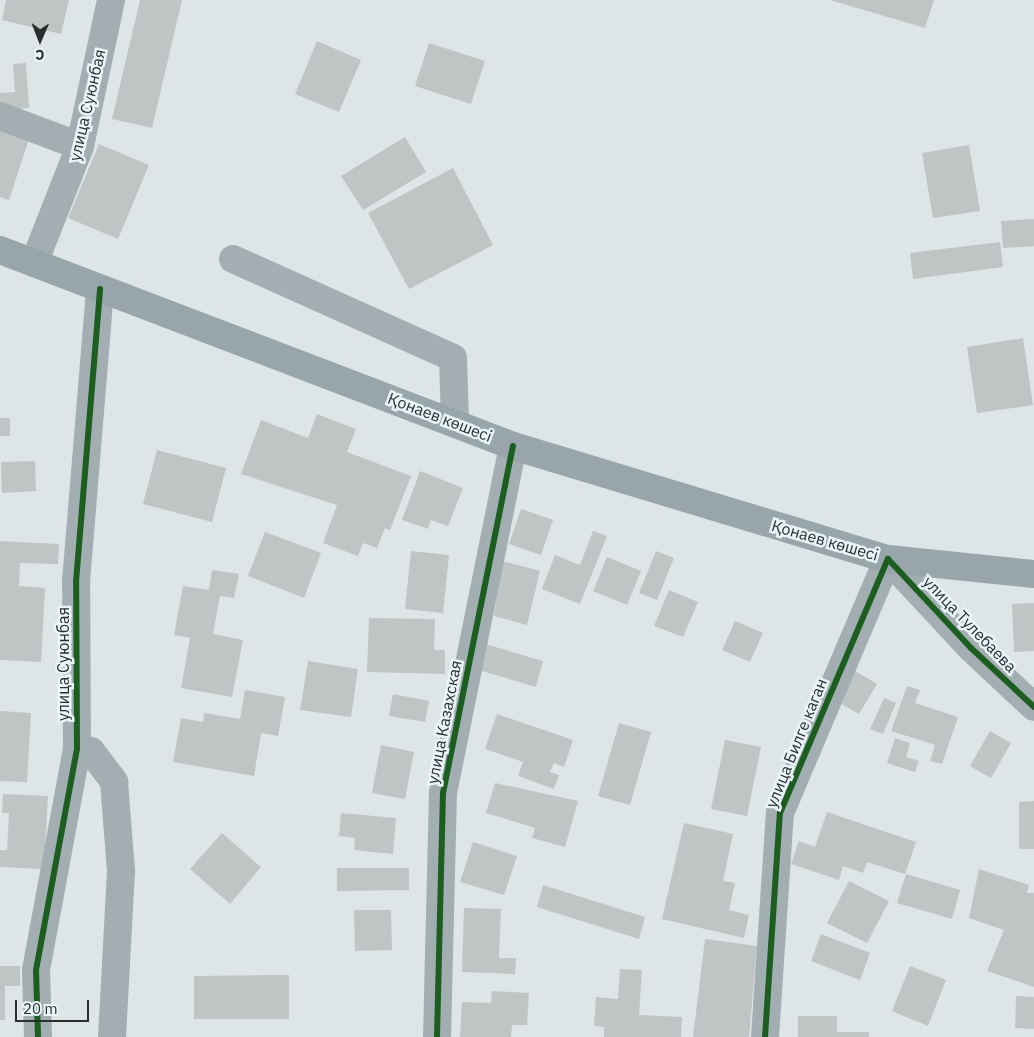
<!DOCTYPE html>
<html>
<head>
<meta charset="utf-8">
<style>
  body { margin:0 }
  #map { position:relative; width:1034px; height:1037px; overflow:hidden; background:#dee5e6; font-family:"IBM Plex Sans",sans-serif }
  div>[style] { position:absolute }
  .building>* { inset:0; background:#bfc4c4 }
  .minor>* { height:28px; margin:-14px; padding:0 14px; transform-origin:14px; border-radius:14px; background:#a3aeb2 }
  .major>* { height:28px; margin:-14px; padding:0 14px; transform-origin:14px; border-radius:14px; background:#98a5aa }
  .cycleway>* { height:6px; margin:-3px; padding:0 3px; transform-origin:3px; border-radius:3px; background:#1b5e20 }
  span { translate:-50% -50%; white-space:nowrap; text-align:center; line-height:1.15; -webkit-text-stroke:5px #e8f4f7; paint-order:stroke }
  .street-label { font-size:16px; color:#2a2e2f }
  .north { position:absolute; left:15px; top:15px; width:50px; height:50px; -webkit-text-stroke:4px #e8f4f7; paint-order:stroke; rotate:181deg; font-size:14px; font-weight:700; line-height:20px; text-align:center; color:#2a2e2f }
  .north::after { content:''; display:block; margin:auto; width:18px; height:22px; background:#2a2e2f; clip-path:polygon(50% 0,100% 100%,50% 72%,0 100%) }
  .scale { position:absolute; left:15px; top:1000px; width:74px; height:22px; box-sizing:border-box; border:2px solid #2a2e2f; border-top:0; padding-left:6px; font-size:15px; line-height:18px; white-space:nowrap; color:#2a2e2f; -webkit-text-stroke:4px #e8f4f7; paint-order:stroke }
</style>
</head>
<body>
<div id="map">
  <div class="building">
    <i style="clip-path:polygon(6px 0,69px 0,61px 34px,2px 20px)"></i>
    <i style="clip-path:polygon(140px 0,182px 0,152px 128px,112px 119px)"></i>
    <i style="clip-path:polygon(830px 0,934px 0,925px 28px)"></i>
    <i style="clip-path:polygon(317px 41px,361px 60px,339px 112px,295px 94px)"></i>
    <i style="clip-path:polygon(429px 43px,485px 61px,471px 104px,415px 86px)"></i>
    <i style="clip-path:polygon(26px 63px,29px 108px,0 110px,0 93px,15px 92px,13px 64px)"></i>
    <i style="clip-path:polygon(0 131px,29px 139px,9px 200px,0 197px)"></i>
    <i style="clip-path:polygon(405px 137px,426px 172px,363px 210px,341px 176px)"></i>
    <i style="clip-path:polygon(99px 144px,149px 165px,118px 239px,68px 218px)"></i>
    <i style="clip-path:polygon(969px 145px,980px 211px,933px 218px,922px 153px)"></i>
    <i style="clip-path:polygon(453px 168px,493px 245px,409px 289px,368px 213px)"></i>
    <i style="clip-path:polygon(1034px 219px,1034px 246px,1003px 248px,1001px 221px)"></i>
    <i style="clip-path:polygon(1000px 242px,1003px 267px,913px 279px,910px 253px)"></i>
    <i style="clip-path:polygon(1023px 338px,1033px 405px,977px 413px,967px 347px)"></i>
    <i style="clip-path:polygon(317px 414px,356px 429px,347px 452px,411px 476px,390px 530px,385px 528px,377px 548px,363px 543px,358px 556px,323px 543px,337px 505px,241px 474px,261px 420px,308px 438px)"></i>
    <i style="clip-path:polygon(0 418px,10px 418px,10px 436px,0 436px)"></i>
    <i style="clip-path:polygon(157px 450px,226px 468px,212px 522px,143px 504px)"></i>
    <i style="clip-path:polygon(35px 461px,36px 491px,2px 493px,1px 462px)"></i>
    <i style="clip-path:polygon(420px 471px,463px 488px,448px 526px,431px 520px,428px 529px,402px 520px)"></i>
    <i style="clip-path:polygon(521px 509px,553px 520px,541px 555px,509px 544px)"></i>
    <i style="clip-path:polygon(593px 531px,607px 536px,580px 604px,542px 589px,555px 555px,580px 565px)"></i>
    <i style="clip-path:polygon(265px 532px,321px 553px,304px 598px,248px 576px)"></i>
    <i style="clip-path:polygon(0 541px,59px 544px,58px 564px,20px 563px,19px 586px,45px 588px,41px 662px,0 660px)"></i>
    <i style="clip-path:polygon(411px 551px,449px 555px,443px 613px,405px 609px)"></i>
    <i style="clip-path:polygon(656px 551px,674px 558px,657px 600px,639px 593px)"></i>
    <i style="clip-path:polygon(607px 557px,641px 571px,627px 605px,593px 591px)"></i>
    <i style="clip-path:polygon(502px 561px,540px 571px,527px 625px,494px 616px)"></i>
    <i style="clip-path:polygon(212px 570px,239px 574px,234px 598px,220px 596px,213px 634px,243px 640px,232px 697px,181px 688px,190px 638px,174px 635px,183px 586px,209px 590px)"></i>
    <i style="clip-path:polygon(669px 590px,698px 602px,683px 637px,654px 626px)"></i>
    <i style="clip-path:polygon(1034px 603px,1034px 651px,1014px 652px,1012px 604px)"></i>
    <i style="clip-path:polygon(369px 618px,435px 619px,434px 650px,445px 650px,445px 674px,367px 672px)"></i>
    <i style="clip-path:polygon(735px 621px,763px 633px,750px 662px,722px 650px)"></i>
    <i style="clip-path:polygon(482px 643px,543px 661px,536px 687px,475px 669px)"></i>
    <i style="clip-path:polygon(308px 661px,358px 669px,351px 717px,300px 710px)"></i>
    <i style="clip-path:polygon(855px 671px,877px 684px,859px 714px,836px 701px)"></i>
    <i style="clip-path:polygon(907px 686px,920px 690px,915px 703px,958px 717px,942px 764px,930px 761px,935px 745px,891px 731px)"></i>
    <i style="clip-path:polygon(245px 690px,285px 697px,278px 736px,261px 733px,254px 776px,173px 762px,181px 718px,203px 722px,204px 713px,240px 719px)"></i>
    <i style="clip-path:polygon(393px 694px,429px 701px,425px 722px,389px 716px)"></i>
    <i style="clip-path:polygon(884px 698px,896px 703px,883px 734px,870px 729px)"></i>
    <i style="clip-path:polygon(0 711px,31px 713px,27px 782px,0 781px)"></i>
    <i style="clip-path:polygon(497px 714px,573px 740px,564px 767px,554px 763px,550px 772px,559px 775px,554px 789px,518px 776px,523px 762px,485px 749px)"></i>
    <i style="clip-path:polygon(619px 723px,651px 732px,630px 805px,598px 796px)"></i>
    <i style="clip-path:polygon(990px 731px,1011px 743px,991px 778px,970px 766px)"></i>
    <i style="clip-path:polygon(895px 738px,910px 743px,906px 757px,919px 761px,915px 772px,887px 763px)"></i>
    <i style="clip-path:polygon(725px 740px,761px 747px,747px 816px,711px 809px)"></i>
    <i style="clip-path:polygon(381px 745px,414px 752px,405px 799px,372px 793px)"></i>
    <i style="clip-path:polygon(495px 783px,578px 801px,565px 847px,532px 838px,535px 828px,486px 813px)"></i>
    <i style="clip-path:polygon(3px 794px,48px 796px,44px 869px,0 867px,0 850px,7px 850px,9px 813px,2px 813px)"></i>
    <i style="clip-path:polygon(1034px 801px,1034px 849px,1019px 849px,1019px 802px)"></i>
    <i style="clip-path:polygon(827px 812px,916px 842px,905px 874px,867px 862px,863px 873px,843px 866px,839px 880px,791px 864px,799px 841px,815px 847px)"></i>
    <i style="clip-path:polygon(341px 813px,396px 818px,393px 854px,354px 850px,355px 838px,339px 836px)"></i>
    <i style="clip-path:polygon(684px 823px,733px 834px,723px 881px,735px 883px,729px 910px,749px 915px,744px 938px,662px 919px)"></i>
    <i style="clip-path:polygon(222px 833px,261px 867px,230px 904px,190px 869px)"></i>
    <i style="clip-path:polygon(473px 842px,517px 856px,504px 895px,460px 882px)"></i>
    <i style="clip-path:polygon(337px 868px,409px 868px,409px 890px,337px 891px)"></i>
    <i style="clip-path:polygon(979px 869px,1029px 885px,1027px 893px,1034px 893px,1034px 987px,987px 971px,1004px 930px,969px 918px)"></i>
    <i style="clip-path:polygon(906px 874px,960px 890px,952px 919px,897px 903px)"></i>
    <i style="clip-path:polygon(849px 881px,889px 901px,867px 943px,827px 923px)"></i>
    <i style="clip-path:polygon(543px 885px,645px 917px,639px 939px,537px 907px)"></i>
    <i style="clip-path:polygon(464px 908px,501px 909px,499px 958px,516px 958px,515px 974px,462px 972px)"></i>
    <i style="clip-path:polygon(354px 910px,391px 910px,392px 950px,355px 951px)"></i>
    <i style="clip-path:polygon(821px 934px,870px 953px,860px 980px,811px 961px)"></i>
    <i style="clip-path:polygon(705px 939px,757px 946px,749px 1037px,693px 1037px)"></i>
    <i style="clip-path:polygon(0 966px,20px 966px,20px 986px,5px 986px,5px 1020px,0 1020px)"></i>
    <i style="clip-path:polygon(910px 966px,946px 980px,928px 1026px,892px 1011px)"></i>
    <i style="clip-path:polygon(620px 969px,642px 970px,639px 1015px,682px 1017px,681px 1037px,604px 1037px,604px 1027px,594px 1026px,596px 997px,618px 999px)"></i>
    <i style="clip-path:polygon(289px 975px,289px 1019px,194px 1019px,194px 976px)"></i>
    <i style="clip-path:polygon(492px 991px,529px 993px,527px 1025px,512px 1025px,511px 1037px,460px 1037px,462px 1002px,491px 1003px)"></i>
    <i style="clip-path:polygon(1016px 996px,1034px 997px,1034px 1029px,1015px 1028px)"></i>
    <i style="clip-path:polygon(798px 1016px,837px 1016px,837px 1032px,869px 1032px,869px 1037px,798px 1037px)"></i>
  </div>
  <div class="minor">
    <i style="left:0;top:116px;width:85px;rotate:20.6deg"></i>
    <i style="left:233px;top:259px;width:241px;rotate:24.2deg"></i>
    <i style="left:453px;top:358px;width:65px;rotate:88.2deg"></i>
    <i style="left:34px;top:263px;width:126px;rotate:-68.5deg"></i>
    <i style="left:80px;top:146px;width:149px;rotate:-78deg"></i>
    <i style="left:77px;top:748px;width:14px;rotate:12deg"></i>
    <i style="left:91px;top:751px;width:39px;rotate:53deg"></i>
    <i style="left:114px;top:782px;width:89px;rotate:85.5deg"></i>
    <i style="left:121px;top:871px;width:166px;rotate:93.1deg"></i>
    <i style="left:38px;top:1037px;width:67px;rotate:-91.7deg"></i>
    <i style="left:36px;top:970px;width:226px;rotate:-79.5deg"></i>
    <i style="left:77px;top:748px;width:166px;rotate:-90.3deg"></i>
    <i style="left:76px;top:582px;width:294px;rotate:-85.3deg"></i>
    <i style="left:437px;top:1037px;width:244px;rotate:-88.6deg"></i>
    <i style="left:443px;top:793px;width:354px;rotate:-78.6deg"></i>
    <i style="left:765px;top:1037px;width:225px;rotate:-86.2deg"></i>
    <i style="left:780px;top:813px;width:276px;rotate:-67deg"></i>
    <i style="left:888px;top:559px;width:122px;rotate:47deg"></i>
    <i style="left:971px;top:648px;width:86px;rotate:43.1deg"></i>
  </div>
  <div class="major">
    <i style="left:0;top:250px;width:549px;rotate:20.91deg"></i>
    <i style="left:513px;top:446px;width:392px;rotate:16.8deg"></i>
    <i style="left:888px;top:559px;width:147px;rotate:5.9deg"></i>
  </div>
  <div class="cycleway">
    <i style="left:38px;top:1037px;width:67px;rotate:-91.7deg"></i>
    <i style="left:36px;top:970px;width:226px;rotate:-79.5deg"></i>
    <i style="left:77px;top:748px;width:166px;rotate:-90.3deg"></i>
    <i style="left:76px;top:582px;width:294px;rotate:-85.3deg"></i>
    <i style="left:437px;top:1037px;width:244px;rotate:-88.6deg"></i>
    <i style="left:443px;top:793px;width:354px;rotate:-78.6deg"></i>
    <i style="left:765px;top:1037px;width:225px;rotate:-86.2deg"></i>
    <i style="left:780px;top:813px;width:276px;rotate:-67deg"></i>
    <i style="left:888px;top:559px;width:122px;rotate:47deg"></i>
    <i style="left:971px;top:648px;width:86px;rotate:43.1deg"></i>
  </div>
  <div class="street-label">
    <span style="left:87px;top:105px;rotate:-77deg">улица Суюнбая</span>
    <span style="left:440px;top:417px;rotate:21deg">Қонаев көшесі</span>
    <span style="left:825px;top:540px;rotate:16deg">Қонаев көшесі</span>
    <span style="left:970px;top:624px;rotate:46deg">улица Тулебаева</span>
    <span style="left:63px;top:664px;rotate:-90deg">улица Суюнбая</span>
    <span style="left:444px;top:722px;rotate:-79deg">улица Казахская</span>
    <span style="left:796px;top:743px;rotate:-68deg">улица Билге каган</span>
  </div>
  <div class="north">С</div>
  <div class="scale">20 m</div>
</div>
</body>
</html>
